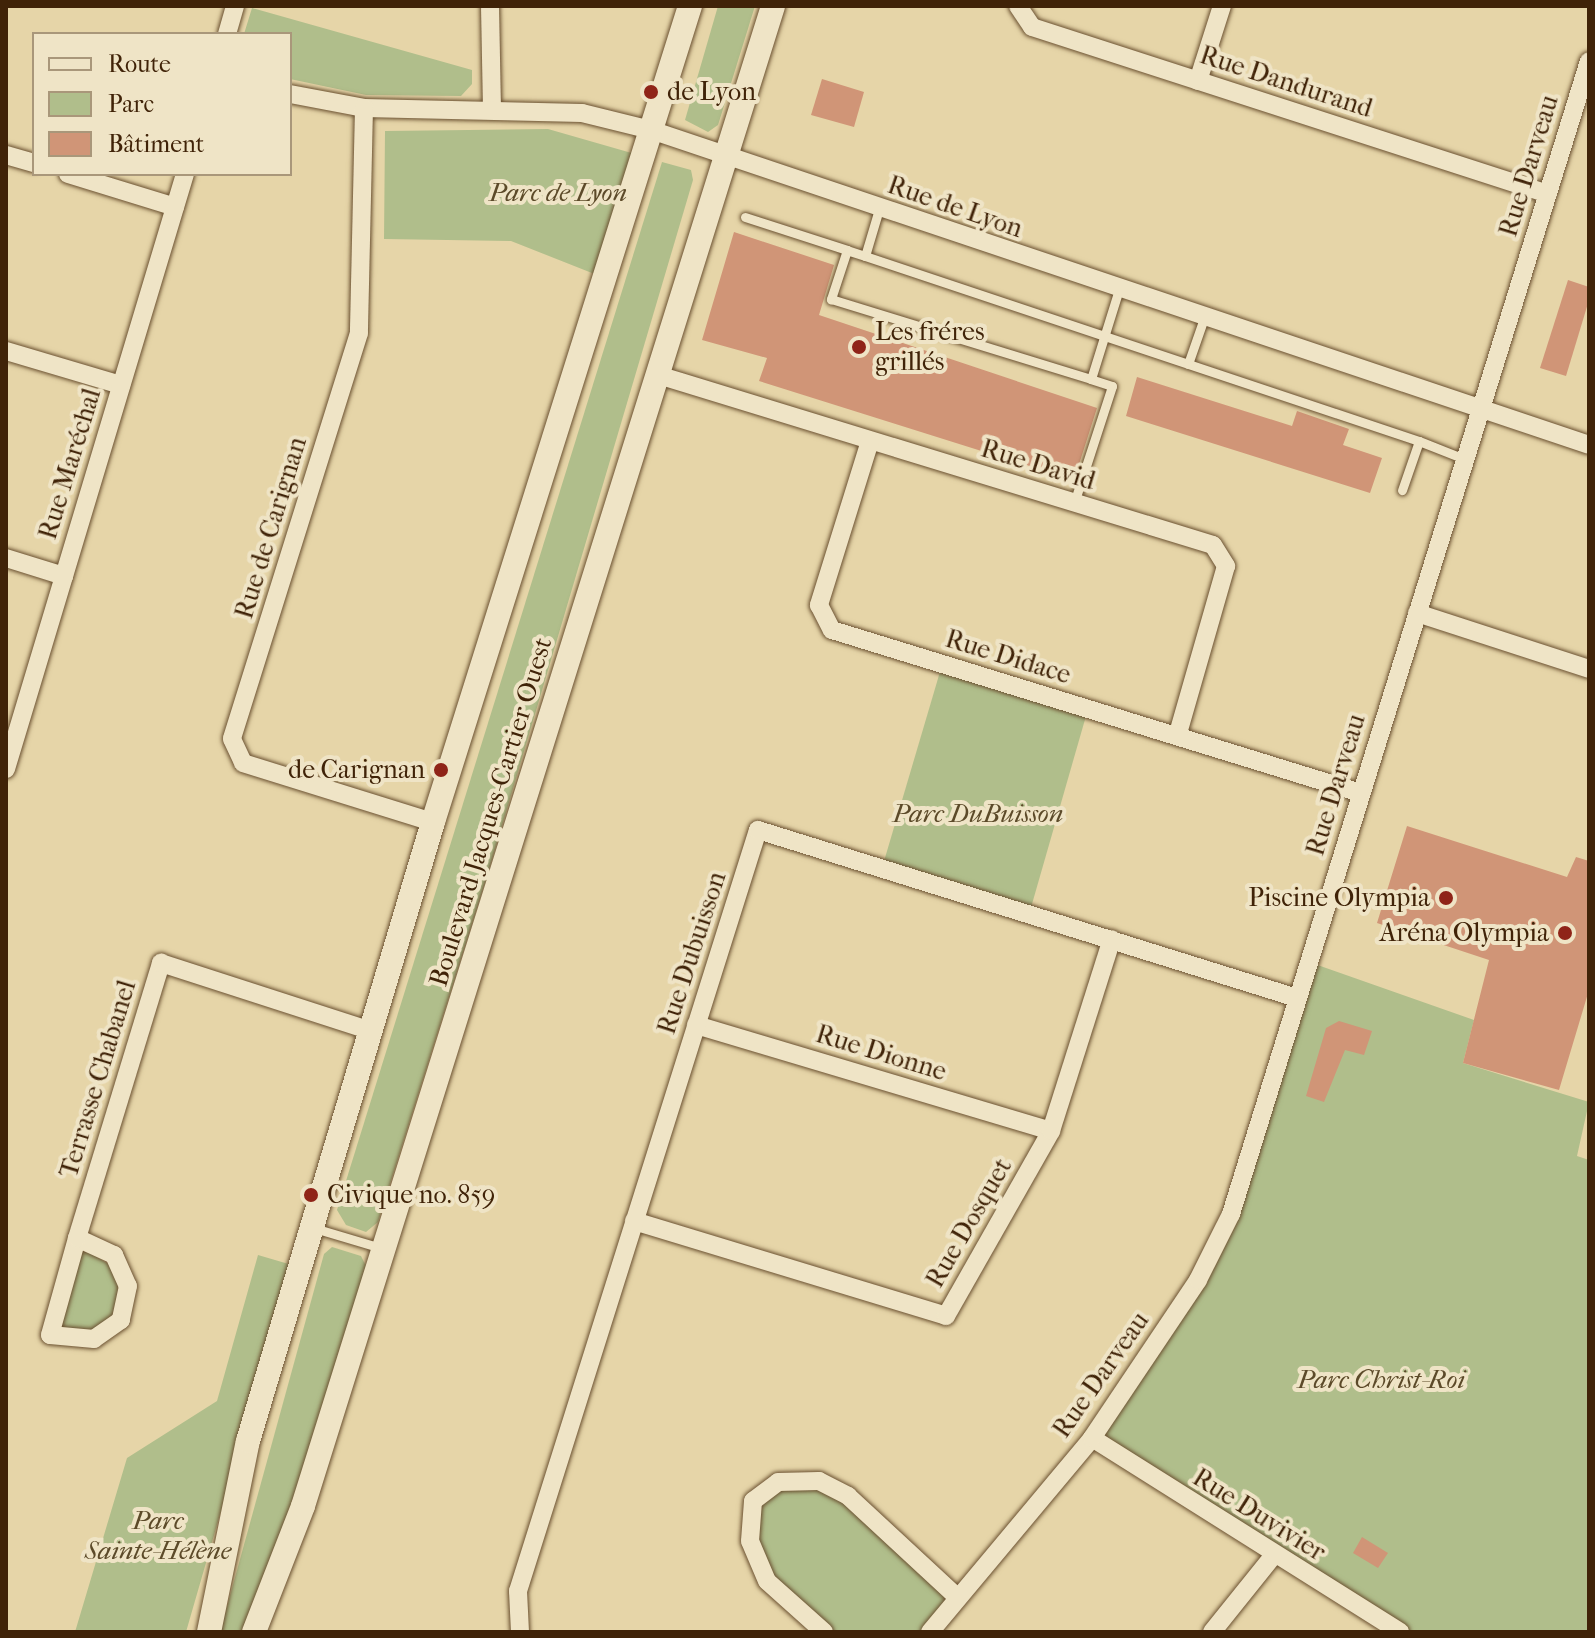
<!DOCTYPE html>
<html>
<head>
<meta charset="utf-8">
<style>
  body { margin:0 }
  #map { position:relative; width:1595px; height:1638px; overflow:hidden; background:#e6d5a8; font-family:"IM FELL French Canon",serif }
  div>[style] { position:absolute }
  .green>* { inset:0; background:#b0be8b }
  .building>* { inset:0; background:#d09577 }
  .roads { filter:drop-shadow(0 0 2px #6a5030) drop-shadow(0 0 2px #6a5030) }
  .service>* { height:9px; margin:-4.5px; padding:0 4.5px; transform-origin:4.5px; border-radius:4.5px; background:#efe4c6 }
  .minor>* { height:18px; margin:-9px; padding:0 9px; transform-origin:9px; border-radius:9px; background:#efe4c6 }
  .secondary>* { height:24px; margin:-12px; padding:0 12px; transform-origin:12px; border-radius:12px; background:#efe4c6 }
  .dots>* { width:22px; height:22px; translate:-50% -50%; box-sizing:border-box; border:4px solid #efe4c6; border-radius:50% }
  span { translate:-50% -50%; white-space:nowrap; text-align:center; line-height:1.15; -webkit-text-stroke:8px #efe4c6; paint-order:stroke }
  .street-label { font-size:26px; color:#402308 }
  .poi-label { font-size:26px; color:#402308 }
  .left { translate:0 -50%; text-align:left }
  .right { translate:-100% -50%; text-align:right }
  .park-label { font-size:26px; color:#5c4a29; font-style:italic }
  .frame { position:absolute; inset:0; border:8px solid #402308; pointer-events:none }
  .legend { position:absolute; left:32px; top:32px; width:260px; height:144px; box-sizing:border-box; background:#efe4c6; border:2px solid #a9977a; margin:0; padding:10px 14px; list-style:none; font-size:24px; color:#402308 }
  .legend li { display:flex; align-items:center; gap:16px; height:40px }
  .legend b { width:40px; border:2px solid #a9977a }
</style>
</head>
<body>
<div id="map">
  <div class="green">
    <i style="clip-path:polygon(718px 6px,755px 6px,718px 125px,708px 132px,685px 120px)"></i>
    <i style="clip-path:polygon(252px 8px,472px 70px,472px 84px,461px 96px,366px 95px,290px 79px,290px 34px,244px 34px)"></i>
    <i style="clip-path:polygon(548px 129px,635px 154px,597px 275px,511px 241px,384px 239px,385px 131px)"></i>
    <i style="clip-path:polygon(662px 162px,691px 170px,693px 180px,488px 873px,378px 1222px,366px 1232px,346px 1225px,337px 1210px)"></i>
    <i style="clip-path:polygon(942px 665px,1088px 709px,1030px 911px,882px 868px)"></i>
    <i style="clip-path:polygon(1309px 962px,1474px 1020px,1463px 1063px,1589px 1102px,1577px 1156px,1589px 1160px,1589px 1632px,1400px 1632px,1092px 1438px,1231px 1214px)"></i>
    <i style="clip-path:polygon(332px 1247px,361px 1256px,366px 1266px,297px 1492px,244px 1632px,220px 1632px,324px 1254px)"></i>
    <i style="clip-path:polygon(83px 1248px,108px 1264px,120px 1287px,114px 1315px,91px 1331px,60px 1328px)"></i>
    <i style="clip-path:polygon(258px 1255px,292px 1265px,186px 1632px,75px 1632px,127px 1458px,217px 1401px)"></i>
    <i style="clip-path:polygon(819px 1481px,957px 1597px,930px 1632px,824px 1632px,767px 1581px,750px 1541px,753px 1501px,778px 1482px)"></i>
  </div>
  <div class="building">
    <i style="clip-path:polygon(822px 79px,864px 92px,854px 127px,811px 115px)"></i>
    <i style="clip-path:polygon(734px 232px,834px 265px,819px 315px,1097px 408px,1074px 480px,759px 381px,767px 358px,702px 340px)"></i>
    <i style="clip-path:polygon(1568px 280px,1589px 287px,1589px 300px,1566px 376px,1540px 368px)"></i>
    <i style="clip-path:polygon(1137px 377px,1292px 426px,1297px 411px,1349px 429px,1343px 445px,1382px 458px,1370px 493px,1126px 416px)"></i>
    <i style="clip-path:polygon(1407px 826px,1567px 877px,1576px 857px,1589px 861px,1589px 990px,1559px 1090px,1463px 1063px,1489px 960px,1377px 923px)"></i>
    <i style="clip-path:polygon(1339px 1021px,1372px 1031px,1364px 1055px,1345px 1050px,1324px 1102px,1306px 1096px,1326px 1028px)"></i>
    <i style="clip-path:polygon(1362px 1537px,1388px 1553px,1378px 1568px,1353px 1553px)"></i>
  </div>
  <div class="roads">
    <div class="service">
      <i style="left:879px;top:209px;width:49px;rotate:106.6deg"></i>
      <i style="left:865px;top:256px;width:19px;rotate:-162deg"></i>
      <i style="left:847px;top:250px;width:52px;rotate:108.1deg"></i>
      <i style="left:831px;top:299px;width:272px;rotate:17.1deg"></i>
      <i style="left:1091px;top:379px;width:94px;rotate:-72.7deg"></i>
      <i style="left:745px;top:217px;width:107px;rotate:17.9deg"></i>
      <i style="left:865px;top:256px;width:584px;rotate:18.47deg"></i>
      <i style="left:1419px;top:441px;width:52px;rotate:109.1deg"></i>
      <i style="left:1188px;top:364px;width:49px;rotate:-70.8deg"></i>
      <i style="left:1419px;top:441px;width:52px;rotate:21.6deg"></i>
      <i style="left:1074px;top:503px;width:123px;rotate:-72deg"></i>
      <i style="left:1112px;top:386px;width:22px;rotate:-162deg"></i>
      <i style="left:314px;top:1228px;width:70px;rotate:16.6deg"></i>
    </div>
    <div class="minor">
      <i style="left:490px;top:6px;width:100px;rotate:88.9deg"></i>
      <i style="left:1018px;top:6px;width:25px;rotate:56deg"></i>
      <i style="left:1032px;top:27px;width:542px;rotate:17.93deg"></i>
      <i style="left:227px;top:34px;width:29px;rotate:-74deg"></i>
      <i style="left:1198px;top:81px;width:79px;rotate:-72.3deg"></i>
      <i style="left:290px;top:94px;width:75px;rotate:10.7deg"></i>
      <i style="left:364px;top:108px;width:218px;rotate:1.3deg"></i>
      <i style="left:582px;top:113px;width:71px;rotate:13.8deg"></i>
      <i style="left:651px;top:130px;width:989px;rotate:18.56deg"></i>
      <i style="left:364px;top:108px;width:225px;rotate:91.3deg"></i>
      <i style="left:359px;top:333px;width:425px;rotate:107.4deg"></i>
      <i style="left:232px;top:739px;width:26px;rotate:65deg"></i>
      <i style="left:243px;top:763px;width:199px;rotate:17.3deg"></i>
      <i style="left:6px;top:155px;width:29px;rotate:16deg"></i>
      <i style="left:68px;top:174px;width:112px;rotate:17.1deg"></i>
      <i style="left:6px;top:351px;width:120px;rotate:16.5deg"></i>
      <i style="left:658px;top:375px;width:580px;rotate:17.03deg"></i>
      <i style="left:1213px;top:545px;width:25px;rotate:58deg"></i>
      <i style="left:1226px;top:566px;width:174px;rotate:106deg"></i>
      <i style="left:870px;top:441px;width:172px;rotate:107.3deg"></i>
      <i style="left:819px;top:605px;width:28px;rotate:63deg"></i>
      <i style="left:832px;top:630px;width:554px;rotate:17.13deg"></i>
      <i style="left:6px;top:558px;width:61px;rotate:17.2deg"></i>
      <i style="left:1417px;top:613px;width:181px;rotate:18deg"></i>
      <i style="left:6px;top:769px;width:621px;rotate:-73.26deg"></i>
      <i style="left:696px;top:1025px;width:370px;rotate:16.6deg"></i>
      <i style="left:634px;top:1221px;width:326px;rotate:16.9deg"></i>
      <i style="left:946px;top:1316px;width:213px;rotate:-60.4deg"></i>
      <i style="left:1051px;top:1131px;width:201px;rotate:-72.4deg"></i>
      <i style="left:77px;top:1238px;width:41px;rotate:24.7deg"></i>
      <i style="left:114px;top:1255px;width:34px;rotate:66deg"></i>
      <i style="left:128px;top:1286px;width:35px;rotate:102deg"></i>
      <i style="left:121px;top:1320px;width:33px;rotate:145deg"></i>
      <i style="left:94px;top:1339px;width:44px;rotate:-174.8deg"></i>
      <i style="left:50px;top:1335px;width:101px;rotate:-74.4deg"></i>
      <i style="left:77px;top:1238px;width:288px;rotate:-73deg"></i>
      <i style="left:161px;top:963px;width:221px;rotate:17.9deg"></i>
      <i style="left:1092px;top:1438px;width:364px;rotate:32.2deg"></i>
      <i style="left:520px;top:1632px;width:41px;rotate:-92.8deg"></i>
      <i style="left:518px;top:1591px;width:798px;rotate:-72.5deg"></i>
      <i style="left:758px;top:830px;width:565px;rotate:17.31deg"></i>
      <i style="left:824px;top:1632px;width:76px;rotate:-138.2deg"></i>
      <i style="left:767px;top:1581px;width:43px;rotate:-113deg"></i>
      <i style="left:750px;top:1541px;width:40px;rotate:-85.7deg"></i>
      <i style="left:753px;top:1501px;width:31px;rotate:-37deg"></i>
      <i style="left:778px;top:1482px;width:41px;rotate:-1.4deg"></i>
      <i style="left:819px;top:1481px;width:33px;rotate:27deg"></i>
      <i style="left:848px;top:1496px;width:149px;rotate:42.8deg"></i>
      <i style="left:930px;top:1632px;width:253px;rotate:-50.1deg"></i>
      <i style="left:1092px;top:1438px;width:190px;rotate:-56.1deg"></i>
      <i style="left:1198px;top:1280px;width:74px;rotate:-63.4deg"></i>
      <i style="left:1231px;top:1214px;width:1207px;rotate:-72.75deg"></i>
      <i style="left:1212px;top:1632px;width:97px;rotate:-51.2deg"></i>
    </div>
    <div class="secondary">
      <i style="left:209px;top:1632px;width:195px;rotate:-78.5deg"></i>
      <i style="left:248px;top:1441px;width:646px;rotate:-73.36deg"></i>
      <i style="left:433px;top:822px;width:856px;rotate:-72.52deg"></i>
      <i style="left:254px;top:1632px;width:135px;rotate:-68.7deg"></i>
      <i style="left:303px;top:1506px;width:1572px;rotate:-72.6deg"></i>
    </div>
  </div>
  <div class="dots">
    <i style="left:651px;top:92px;background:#8f2418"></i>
    <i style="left:859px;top:347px;background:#8f2418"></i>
    <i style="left:441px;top:770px;background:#8f2418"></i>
    <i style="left:1446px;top:898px;background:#8f2418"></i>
    <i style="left:1565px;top:933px;background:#8f2418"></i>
    <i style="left:311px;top:1195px;background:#8f2418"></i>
  </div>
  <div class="street-label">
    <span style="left:1286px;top:82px;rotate:18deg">Rue Dandurand</span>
    <span style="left:1529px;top:166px;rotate:-73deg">Rue Darveau</span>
    <span style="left:955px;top:207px;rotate:19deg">Rue de Lyon</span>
    <span style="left:70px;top:464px;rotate:-73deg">Rue Maréchal</span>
    <span style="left:1038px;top:465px;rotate:17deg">Rue David</span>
    <span style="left:271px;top:528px;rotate:-73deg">Rue de Carignan</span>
    <span style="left:1008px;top:657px;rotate:17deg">Rue Didace</span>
    <span style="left:1336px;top:785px;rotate:-73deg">Rue Darveau</span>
    <span style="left:491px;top:812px;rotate:-73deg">Boulevard Jacques-Cartier Ouest</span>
    <span style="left:692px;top:953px;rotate:-72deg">Rue Dubuisson</span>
    <span style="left:881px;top:1053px;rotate:17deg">Rue Dionne</span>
    <span style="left:98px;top:1079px;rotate:-73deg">Terrasse Chabanel</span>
    <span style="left:969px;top:1223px;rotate:-60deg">Rue Dosquet</span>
    <span style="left:1101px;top:1375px;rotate:-55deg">Rue Darveau</span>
    <span style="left:1259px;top:1515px;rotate:32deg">Rue Duvivier</span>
  </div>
  <div class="poi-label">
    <span class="left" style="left:667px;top:92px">de Lyon</span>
    <span class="left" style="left:875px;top:347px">Les fréres<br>grillés</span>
    <span class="right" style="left:425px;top:770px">de Carignan</span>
    <span class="right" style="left:1430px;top:898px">Piscine Olympia</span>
    <span class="right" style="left:1549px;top:933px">Aréna Olympia</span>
    <span class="left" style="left:327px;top:1195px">Civique no. 859</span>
  </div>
  <div class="park-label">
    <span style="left:558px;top:193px">Parc de Lyon</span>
    <span style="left:978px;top:814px">Parc DuBuisson</span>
    <span style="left:1381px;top:1380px">Parc Christ-Roi</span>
    <span style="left:158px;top:1536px">Parc<br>Sainte-Hélène</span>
  </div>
  <div class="frame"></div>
  <ul class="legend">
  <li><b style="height:10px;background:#efe4c6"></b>Route</li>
  <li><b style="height:22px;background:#b0be8b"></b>Parc</li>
  <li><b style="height:22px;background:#d09577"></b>Bâtiment</li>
  </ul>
</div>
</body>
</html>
